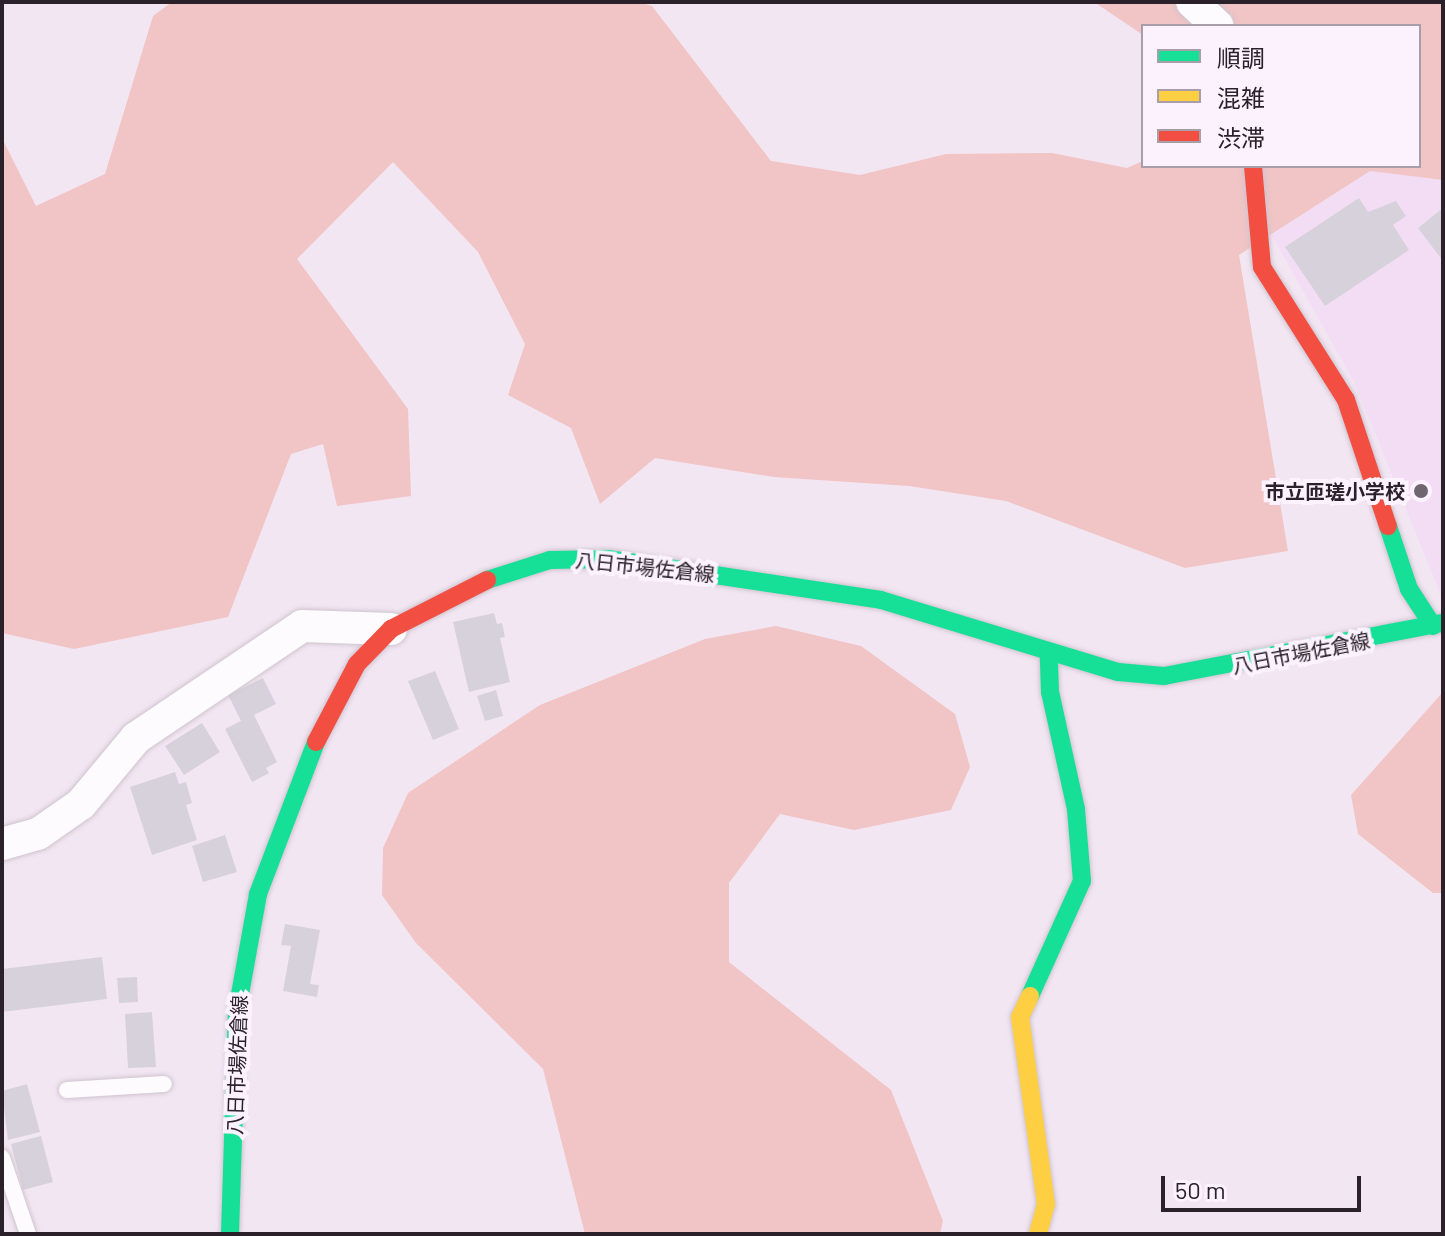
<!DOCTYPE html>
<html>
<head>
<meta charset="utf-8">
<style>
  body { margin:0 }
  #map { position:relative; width:1445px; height:1236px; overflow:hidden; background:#f3e6f3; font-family:Barlow,"Noto Sans JP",sans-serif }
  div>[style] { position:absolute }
  .built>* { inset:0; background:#f3ddf4 }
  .green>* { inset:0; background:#f1c4c5 }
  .building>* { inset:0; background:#d7d1dc }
  .roads { filter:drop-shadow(0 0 2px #cec4ce) drop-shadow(0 0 2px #cec4ce) }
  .lane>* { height:16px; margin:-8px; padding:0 8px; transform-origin:8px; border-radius:8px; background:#fdfbfd }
  .street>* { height:32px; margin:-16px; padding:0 16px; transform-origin:16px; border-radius:16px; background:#fdfbfd }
  .fast>* { height:18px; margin:-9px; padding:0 9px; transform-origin:9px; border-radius:9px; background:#16e098 }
  .slow>* { height:18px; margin:-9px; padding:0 9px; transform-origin:9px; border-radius:9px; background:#ffcf43 }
  .jam>* { height:18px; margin:-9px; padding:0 9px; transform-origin:9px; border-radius:9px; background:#f24e42 }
  .dots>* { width:22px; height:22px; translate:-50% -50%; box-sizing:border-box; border:4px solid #fcf2fd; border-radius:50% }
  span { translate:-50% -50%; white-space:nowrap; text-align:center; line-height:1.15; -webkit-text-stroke:8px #fcf2fd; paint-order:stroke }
  .poi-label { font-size:20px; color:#2a212a; font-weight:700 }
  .right { translate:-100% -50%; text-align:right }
  .street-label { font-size:20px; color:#2a212a }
  .frame { position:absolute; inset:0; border:4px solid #2a212a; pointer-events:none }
  .legend { position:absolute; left:1141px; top:24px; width:280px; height:144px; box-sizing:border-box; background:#fcf2fd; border:2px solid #a89ea9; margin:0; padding:10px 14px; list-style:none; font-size:24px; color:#2a212a }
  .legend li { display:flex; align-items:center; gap:16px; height:40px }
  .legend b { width:40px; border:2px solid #a89ea9 }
  .scale { position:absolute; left:1161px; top:1176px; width:200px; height:36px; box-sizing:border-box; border:4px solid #2a212a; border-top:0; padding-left:10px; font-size:24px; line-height:28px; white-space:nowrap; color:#2a212a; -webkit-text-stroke:6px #fcf2fd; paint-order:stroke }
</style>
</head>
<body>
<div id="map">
  <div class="built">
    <i style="clip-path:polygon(1370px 171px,1443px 180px,1443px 600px,1354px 382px,1271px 234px)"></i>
  </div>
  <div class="green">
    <i style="clip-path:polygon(172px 2px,638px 2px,652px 6px,771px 161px,860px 175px,946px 154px,1052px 153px,1127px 168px,1143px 161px,1143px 166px,1419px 166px,1419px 26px,1143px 26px,1143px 35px,1094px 2px,1443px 2px,1443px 180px,1370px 171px,1239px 255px,1288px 551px,1185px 568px,1006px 501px,909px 486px,774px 477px,655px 458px,600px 504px,571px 428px,508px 395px,525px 344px,478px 252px,393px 162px,297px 259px,408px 409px,411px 496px,337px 506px,323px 444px,291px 454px,228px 617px,74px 649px,2px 633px,2px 138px,36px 206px,105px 174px,153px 16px)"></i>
    <i style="clip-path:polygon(776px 626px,861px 646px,955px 714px,970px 767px,951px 810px,854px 830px,780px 814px,729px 883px,729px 962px,891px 1090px,943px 1221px,940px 1234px,585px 1234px,543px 1069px,416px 943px,382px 895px,383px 848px,408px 793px,540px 705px,705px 639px)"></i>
    <i style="clip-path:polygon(1443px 692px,1443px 893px,1433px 893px,1358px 834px,1351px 795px)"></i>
  </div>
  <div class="building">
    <i style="clip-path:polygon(1359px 198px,1368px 212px,1396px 201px,1406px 216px,1393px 225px,1409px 250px,1325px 306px,1285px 247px)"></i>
    <i style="clip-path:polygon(1443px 208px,1443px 261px,1418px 228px)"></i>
    <i style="clip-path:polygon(494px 613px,497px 624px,502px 623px,505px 637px,500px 638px,510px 682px,469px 692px,453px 622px)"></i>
    <i style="clip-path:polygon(435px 671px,459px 729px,433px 740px,408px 681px)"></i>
    <i style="clip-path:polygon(263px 678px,276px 704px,254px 715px,277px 762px,266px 768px,269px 773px,252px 782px,225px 729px,241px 721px,228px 695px)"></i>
    <i style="clip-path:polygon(496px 690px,503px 716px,485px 721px,477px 696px)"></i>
    <i style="clip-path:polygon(202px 723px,220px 752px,184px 775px,165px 746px)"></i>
    <i style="clip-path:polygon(175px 772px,179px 784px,186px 782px,192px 803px,186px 805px,197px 840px,152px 855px,130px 787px)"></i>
    <i style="clip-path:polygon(225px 835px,237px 872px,203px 882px,192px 846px)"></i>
    <i style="clip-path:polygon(285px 924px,320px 930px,310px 984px,319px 985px,317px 997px,283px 991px,291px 946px,281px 945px)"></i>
    <i style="clip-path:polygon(102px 957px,107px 999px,2px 1012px,2px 969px)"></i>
    <i style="clip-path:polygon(137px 977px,138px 1002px,119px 1003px,117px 978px)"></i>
    <i style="clip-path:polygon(152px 1012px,156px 1067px,128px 1068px,125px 1014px)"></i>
    <i style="clip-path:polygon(27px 1084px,40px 1132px,8px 1140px,2px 1091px)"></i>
    <i style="clip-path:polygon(41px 1136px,53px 1182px,23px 1190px,11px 1144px)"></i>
  </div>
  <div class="roads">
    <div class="lane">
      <i style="left:67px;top:1090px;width:97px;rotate:-3.5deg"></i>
      <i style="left:2px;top:1158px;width:80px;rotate:71.1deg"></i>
    </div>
    <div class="street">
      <i style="left:1192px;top:2px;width:35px;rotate:43deg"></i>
      <i style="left:2px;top:844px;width:37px;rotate:-16deg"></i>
      <i style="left:38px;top:834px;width:52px;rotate:-34.9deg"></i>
      <i style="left:81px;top:804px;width:86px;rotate:-50.2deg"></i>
      <i style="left:136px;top:738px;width:200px;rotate:-34deg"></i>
      <i style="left:302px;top:626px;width:89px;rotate:1.9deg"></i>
    </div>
    <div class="fast">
      <i style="left:1388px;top:526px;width:66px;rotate:71.6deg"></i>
      <i style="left:1409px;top:589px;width:44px;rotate:57deg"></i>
      <i style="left:487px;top:580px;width:66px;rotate:-17.6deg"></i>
      <i style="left:550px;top:560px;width:58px;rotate:-1deg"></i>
      <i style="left:608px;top:559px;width:276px;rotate:8.5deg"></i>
      <i style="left:881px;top:600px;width:248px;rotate:16.9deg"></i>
      <i style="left:1118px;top:672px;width:46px;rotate:5deg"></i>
      <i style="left:1164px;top:676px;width:284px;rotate:-10.8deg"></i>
      <i style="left:1030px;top:996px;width:126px;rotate:-65.7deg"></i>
      <i style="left:1082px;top:881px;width:72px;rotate:-94.8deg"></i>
      <i style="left:1076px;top:809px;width:120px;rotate:-102.5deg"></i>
      <i style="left:1050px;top:692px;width:38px;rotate:-92deg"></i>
      <i style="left:230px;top:1234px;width:223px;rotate:-88.2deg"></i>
      <i style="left:237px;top:1011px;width:119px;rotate:-79.8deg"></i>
      <i style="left:258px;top:894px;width:163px;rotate:-69.1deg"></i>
    </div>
    <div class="slow">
      <i style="left:1030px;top:996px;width:23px;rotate:115deg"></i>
      <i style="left:1020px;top:1017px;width:189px;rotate:82.1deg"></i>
      <i style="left:1046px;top:1204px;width:31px;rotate:105deg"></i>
    </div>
    <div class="jam">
      <i style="left:1253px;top:166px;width:101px;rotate:84.9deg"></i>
      <i style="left:1262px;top:267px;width:157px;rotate:57.7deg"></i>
      <i style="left:1346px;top:400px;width:133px;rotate:71.6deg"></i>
      <i style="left:316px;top:742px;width:88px;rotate:-62.3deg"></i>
      <i style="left:357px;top:664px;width:49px;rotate:-45.8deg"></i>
      <i style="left:391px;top:629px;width:108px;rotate:-27deg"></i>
    </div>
  </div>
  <div class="dots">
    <i style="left:1421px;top:491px;background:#706670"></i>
  </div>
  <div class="poi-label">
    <span class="right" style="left:1405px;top:491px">市立匝瑳小学校</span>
  </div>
  <div class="street-label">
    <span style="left:645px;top:567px;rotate:6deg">八日市場佐倉線</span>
    <span style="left:1301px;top:653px;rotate:-11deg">八日市場佐倉線</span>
    <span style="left:237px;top:1065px;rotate:-88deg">八日市場佐倉線</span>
  </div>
  <div class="frame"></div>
  <ul class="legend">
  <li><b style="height:10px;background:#16e098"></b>順調</li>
  <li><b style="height:10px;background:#ffcf43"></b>混雑</li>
  <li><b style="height:10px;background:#f24e42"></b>渋滞</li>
  </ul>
  <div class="scale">50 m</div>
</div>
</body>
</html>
